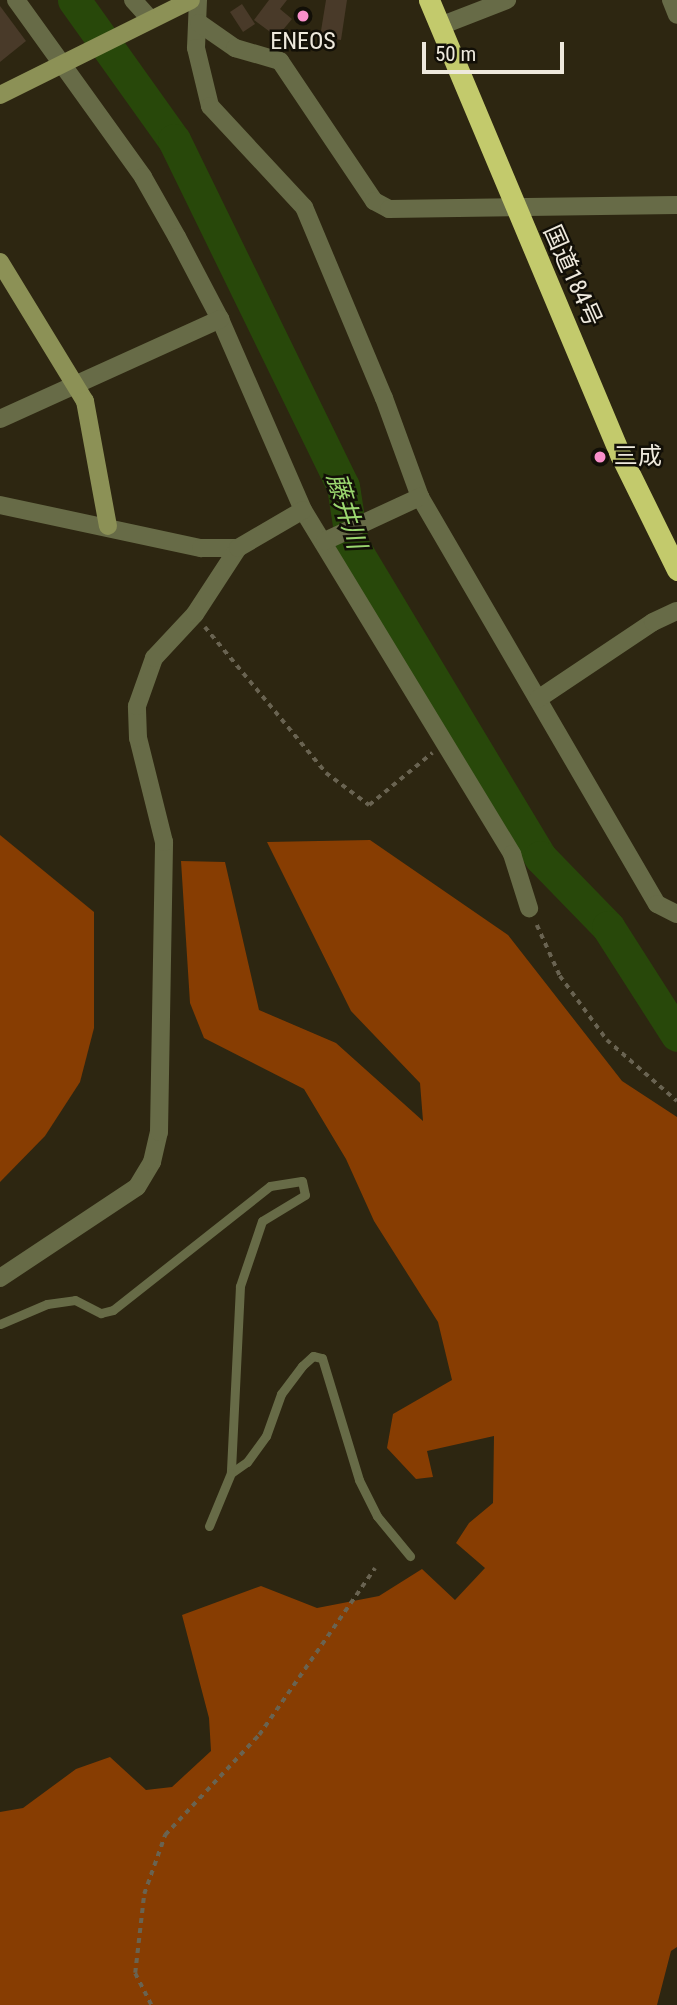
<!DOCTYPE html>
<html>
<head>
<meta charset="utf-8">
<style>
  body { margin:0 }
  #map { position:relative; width:677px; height:2005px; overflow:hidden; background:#2d2611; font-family:"Roboto Condensed","Noto Sans JP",sans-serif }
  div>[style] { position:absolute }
  .forest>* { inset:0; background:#873d02 }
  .river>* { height:33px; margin:-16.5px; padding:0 16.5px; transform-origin:16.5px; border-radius:16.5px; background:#28480a }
  .building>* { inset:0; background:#493a29 }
  .path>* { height:3.5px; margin-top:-1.75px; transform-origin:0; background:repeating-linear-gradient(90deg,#696351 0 5px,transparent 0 10px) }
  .lane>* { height:9px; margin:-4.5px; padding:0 4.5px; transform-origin:4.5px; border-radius:4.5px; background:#676b47 }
  .street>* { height:18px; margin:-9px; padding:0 9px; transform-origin:9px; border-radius:9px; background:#676b47 }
  .secondary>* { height:18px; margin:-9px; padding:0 9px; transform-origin:9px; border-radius:9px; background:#8c9156 }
  .highway>* { height:21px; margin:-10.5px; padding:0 10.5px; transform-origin:10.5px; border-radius:10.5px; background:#c3ca6c }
  .dots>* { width:19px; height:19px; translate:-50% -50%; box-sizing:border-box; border:4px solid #120f07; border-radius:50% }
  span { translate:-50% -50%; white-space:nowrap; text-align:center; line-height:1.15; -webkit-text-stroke:5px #120f07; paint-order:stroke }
  .poi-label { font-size:24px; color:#eee9dd }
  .left { translate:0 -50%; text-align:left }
  .street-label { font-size:24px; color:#eee9dd }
  .water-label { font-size:26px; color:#9bd76f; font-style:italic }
  .scale { position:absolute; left:422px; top:42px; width:142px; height:32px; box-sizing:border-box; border:4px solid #eee9dd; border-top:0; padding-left:9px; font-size:21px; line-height:24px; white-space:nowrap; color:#eee9dd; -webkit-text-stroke:5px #120f07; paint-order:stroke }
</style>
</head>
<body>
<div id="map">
  <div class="forest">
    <i style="clip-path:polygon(0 835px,94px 912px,94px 1028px,80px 1082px,45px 1136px,0 1182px)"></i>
    <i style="clip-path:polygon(370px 840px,508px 935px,622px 1081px,677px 1117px,677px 1947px,671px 1951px,657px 2005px,0 2005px,0 1812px,23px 1808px,76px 1769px,110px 1757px,146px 1790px,172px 1787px,211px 1751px,209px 1718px,182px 1615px,261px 1586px,317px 1608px,379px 1596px,422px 1569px,455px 1600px,485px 1568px,456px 1543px,469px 1523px,493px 1503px,494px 1436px,427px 1451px,433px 1477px,416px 1479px,387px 1448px,393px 1414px,452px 1380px,438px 1322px,374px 1221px,346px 1159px,304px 1089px,204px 1038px,190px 1003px,181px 861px,225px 862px,259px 1010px,336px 1043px,423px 1121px,420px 1083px,351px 1011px,267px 842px)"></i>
  </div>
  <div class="river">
    <i style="left:74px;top:0;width:172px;rotate:54.5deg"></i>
    <i style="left:174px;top:140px;width:385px;rotate:64deg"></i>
    <i style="left:343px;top:486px;width:59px;rotate:81.2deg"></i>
    <i style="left:352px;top:544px;width:365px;rotate:59deg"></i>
    <i style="left:540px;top:857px;width:98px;rotate:45.8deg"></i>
    <i style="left:608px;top:927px;width:128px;rotate:57.4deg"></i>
  </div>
  <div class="building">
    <i style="clip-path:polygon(269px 0,287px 0,280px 9px,292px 19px,277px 37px,254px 20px)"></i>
    <i style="clip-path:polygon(326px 0,347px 0,341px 40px,320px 37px)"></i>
    <i style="clip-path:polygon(242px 4px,255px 24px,243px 32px,230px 12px)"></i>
    <i style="clip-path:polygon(0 6px,26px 41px,0 62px)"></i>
  </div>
  <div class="path">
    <i style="left:205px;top:627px;width:190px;rotate:50.3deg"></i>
    <i style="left:326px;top:773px;width:54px;rotate:36.7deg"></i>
    <i style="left:369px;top:805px;width:82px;rotate:-39.5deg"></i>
    <i style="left:537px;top:925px;width:56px;rotate:65.7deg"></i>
    <i style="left:560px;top:976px;width:79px;rotate:53.7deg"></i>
    <i style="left:607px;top:1040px;width:93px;rotate:41.1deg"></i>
    <i style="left:151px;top:2005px;width:36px;rotate:-117deg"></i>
    <i style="left:135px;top:1973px;width:80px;rotate:-83.5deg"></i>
    <i style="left:144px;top:1894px;width:63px;rotate:-70.4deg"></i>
    <i style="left:165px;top:1835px;width:137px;rotate:-46.8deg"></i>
    <i style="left:259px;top:1735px;width:203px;rotate:-55.2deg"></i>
  </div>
  <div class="lane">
    <i style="left:0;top:1324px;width:51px;rotate:-23.1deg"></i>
    <i style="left:47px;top:1304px;width:28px;rotate:-8deg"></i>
    <i style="left:75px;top:1300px;width:29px;rotate:27deg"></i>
    <i style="left:101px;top:1313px;width:12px;rotate:-14deg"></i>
    <i style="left:113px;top:1310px;width:200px;rotate:-38.3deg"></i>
    <i style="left:270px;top:1186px;width:32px;rotate:-9deg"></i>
    <i style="left:302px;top:1181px;width:14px;rotate:78deg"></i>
    <i style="left:305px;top:1195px;width:50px;rotate:148.8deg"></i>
    <i style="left:262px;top:1221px;width:69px;rotate:108.7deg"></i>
    <i style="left:240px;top:1286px;width:187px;rotate:92.8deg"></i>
    <i style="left:231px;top:1473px;width:19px;rotate:-35deg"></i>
    <i style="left:247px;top:1462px;width:32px;rotate:-54deg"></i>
    <i style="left:266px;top:1436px;width:45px;rotate:-70.3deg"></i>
    <i style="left:281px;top:1394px;width:35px;rotate:-53deg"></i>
    <i style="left:302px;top:1366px;width:15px;rotate:-42deg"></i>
    <i style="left:313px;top:1356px;width:9px;rotate:13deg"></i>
    <i style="left:322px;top:1358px;width:127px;rotate:73.1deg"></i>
    <i style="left:359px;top:1480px;width:40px;rotate:63.4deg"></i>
    <i style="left:377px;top:1516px;width:52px;rotate:50.5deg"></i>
    <i style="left:209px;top:1526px;width:57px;rotate:-67.5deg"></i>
  </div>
  <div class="street">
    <i style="left:16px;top:0;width:218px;rotate:54.3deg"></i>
    <i style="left:143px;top:177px;width:69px;rotate:60.5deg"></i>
    <i style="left:177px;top:237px;width:93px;rotate:62.3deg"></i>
    <i style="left:220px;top:319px;width:208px;rotate:66.5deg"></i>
    <i style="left:303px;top:510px;width:403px;rotate:58.7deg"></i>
    <i style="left:512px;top:854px;width:57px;rotate:72.5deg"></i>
    <i style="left:133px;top:0;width:25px;rotate:48deg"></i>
    <i style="left:198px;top:0;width:48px;rotate:92.4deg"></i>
    <i style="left:196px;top:48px;width:60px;rotate:76.4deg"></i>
    <i style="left:210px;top:106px;width:138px;rotate:47.1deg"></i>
    <i style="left:304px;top:207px;width:207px;rotate:67.3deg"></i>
    <i style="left:384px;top:398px;width:105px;rotate:70deg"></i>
    <i style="left:420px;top:497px;width:471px;rotate:59.8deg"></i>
    <i style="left:657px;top:904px;width:22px;rotate:27deg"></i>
    <i style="left:671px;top:0;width:16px;rotate:68deg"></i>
    <i style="left:199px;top:23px;width:44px;rotate:34.8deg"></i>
    <i style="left:235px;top:48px;width:47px;rotate:16.1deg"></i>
    <i style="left:280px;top:61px;width:169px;rotate:56.1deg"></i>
    <i style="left:374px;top:201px;width:17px;rotate:28deg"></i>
    <i style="left:389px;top:209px;width:288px;rotate:-0.8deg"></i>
    <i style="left:440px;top:26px;width:72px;rotate:-21.2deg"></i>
    <i style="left:0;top:419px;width:242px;rotate:-24.4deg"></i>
    <i style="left:0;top:505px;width:206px;rotate:12.1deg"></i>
    <i style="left:201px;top:548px;width:37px"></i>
    <i style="left:325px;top:541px;width:105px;rotate:-24.9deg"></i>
    <i style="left:538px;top:699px;width:138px;rotate:-33.8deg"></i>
    <i style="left:653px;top:622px;width:26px;rotate:-25deg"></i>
    <i style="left:0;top:1278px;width:164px;rotate:-33.6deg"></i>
    <i style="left:137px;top:1187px;width:29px;rotate:-59deg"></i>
    <i style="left:152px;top:1162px;width:31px;rotate:-77deg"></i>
    <i style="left:159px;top:1132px;width:290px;rotate:-89deg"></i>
    <i style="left:164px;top:842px;width:107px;rotate:-104deg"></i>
    <i style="left:138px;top:738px;width:32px;rotate:-92deg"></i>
    <i style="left:137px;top:706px;width:51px;rotate:-70.5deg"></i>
    <i style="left:154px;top:658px;width:60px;rotate:-47deg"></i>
    <i style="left:195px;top:614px;width:79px;rotate:-56.9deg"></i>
    <i style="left:238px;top:548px;width:75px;rotate:-30.3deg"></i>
  </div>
  <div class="secondary">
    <i style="left:0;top:95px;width:213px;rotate:-26.4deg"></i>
    <i style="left:0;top:262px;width:163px;rotate:58.6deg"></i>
    <i style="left:85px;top:401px;width:127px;rotate:79.6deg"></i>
  </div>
  <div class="highway">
    <i style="left:429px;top:0;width:495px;rotate:67.2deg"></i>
    <i style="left:621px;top:456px;width:127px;rotate:63.8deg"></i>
  </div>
  <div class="dots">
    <i style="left:303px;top:16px;background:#f98fca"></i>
    <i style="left:600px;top:457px;background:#f98fca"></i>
  </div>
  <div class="poi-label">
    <span style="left:303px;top:42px">ENEOS</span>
    <span class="left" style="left:614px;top:457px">三成</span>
  </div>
  <div class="street-label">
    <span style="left:572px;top:276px;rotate:66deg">国道184号</span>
  </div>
  <div class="water-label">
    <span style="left:346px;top:511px;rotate:73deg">藤井川</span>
  </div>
  <div class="scale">50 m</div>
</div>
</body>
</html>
